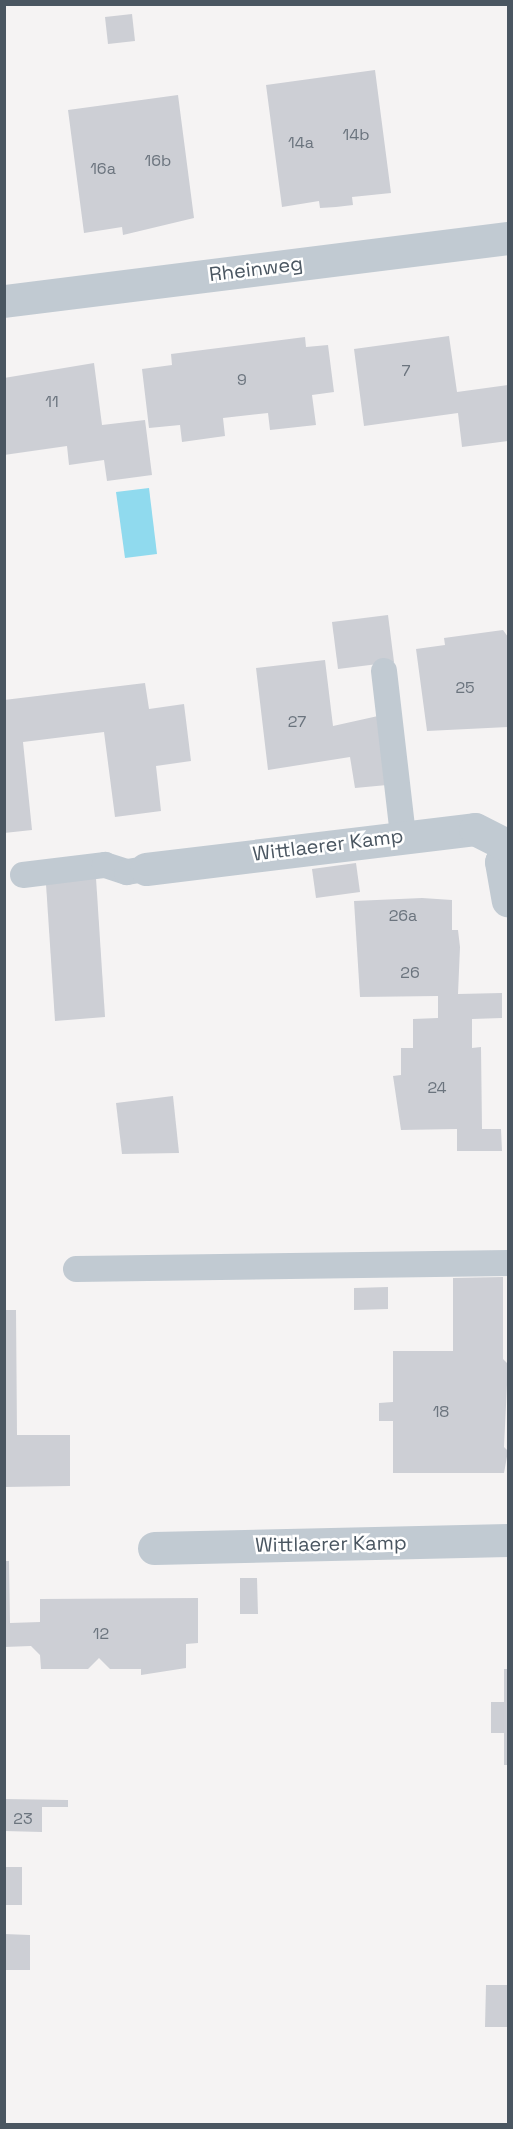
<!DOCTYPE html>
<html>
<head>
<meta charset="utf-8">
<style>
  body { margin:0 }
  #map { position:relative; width:513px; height:2129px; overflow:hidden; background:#f5f3f3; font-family:"Space Grotesk",sans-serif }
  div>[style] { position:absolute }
  .water>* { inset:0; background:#90daee }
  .building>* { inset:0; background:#cdcfd5 }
  .service>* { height:26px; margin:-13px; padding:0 13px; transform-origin:13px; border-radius:13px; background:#c1cad2 }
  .minor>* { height:33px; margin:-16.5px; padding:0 16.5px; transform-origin:16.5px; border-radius:16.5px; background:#c1cad2 }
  span { translate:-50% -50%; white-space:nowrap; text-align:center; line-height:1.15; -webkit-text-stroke:5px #fff; paint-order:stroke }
  .number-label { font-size:16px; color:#6b747e }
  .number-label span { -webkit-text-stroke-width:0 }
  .street-label { font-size:20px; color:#4a5661 }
  .frame { position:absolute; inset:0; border:6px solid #4a5661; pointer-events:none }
</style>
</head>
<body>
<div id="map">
  <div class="water">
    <i style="clip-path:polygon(149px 488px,157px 554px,125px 558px,116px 492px)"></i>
  </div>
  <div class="building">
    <i style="clip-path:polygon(132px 14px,135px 41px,108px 44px,105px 17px)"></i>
    <i style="clip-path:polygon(375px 70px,391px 193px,352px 197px,353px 205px,336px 207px,320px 208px,319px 201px,282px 207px,266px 85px)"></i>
    <i style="clip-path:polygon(178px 95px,194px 218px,123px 235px,122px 227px,84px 233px,68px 110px)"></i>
    <i style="clip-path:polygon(449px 336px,457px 392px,508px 385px,508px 441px,462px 447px,458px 413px,364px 426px,354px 349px)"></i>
    <i style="clip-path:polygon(305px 337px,306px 347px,328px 345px,334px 392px,312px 395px,316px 425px,270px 430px,268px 413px,223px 418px,225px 436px,182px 442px,180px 425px,149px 428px,142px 369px,172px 365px,171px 354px)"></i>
    <i style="clip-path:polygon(94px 363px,102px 425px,145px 420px,152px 475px,107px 481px,104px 460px,69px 465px,67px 446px,4px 455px,4px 378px)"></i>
    <i style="clip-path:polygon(388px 615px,394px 662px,338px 669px,332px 622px)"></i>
    <i style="clip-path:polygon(503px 630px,508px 637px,508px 727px,427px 731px,416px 649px,445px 645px,444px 638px)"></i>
    <i style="clip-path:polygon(325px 660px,333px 726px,378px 716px,387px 785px,355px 788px,350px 757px,268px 770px,256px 668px)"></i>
    <i style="clip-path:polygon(145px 683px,149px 709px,184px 704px,191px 761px,156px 766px,161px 811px,115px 817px,104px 732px,23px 742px,32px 830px,4px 833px,4px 700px)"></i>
    <i style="clip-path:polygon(356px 863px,360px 892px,316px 898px,312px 869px)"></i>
    <i style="clip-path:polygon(96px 878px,105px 1017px,55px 1021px,46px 884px)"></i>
    <i style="clip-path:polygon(422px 898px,452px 900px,452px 930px,458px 930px,460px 947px,458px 994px,502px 993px,502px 1018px,472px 1019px,472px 1048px,481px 1047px,482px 1129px,501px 1129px,502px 1151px,457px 1151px,457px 1129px,401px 1130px,393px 1076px,401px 1075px,401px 1048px,413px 1048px,413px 1019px,438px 1018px,438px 996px,360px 997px,354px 901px)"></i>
    <i style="clip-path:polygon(173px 1096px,179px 1153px,122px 1154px,116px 1103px)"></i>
    <i style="clip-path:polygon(503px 1277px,503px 1359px,508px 1364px,504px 1447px,508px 1451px,504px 1473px,393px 1473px,393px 1421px,379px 1421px,379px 1403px,393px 1402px,393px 1351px,453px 1351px,453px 1278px)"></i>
    <i style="clip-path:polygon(388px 1287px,388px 1309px,354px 1310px,354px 1288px)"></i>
    <i style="clip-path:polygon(4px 1310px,16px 1310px,17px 1435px,70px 1435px,70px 1486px,4px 1487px)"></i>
    <i style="clip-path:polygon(4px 1561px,9px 1561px,10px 1623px,40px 1622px,40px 1599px,198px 1598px,198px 1643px,186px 1644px,186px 1668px,141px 1675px,141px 1669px,110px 1669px,99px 1658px,88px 1669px,41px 1669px,40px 1655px,31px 1646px,4px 1647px)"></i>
    <i style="clip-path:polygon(240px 1578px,257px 1578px,258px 1614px,240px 1614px)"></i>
    <i style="clip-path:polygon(504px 1669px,508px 1669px,508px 1765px,504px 1765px,504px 1733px,491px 1733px,491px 1702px,504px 1702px)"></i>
    <i style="clip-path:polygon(4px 1799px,68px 1800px,68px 1807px,42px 1807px,42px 1832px,4px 1831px)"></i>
    <i style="clip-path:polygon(4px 1867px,22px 1867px,22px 1905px,4px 1905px)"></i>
    <i style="clip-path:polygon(4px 1934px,30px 1935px,30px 1970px,4px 1970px)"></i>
    <i style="clip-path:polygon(486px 1985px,508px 1985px,508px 2027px,485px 2027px)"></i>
  </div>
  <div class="service">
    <i style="left:384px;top:671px;width:165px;rotate:83.4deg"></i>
    <i style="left:23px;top:875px;width:83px;rotate:-7deg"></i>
    <i style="left:105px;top:865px;width:23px;rotate:18deg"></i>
    <i style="left:127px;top:872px;width:19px;rotate:-9deg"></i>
    <i style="left:76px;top:1269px;width:432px;rotate:-0.8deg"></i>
  </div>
  <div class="minor">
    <i style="left:4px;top:301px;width:508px;rotate:-7.13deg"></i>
    <i style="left:508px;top:844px;width:19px;rotate:111deg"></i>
    <i style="left:501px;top:862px;width:39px;rotate:80deg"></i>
    <i style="left:146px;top:869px;width:331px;rotate:-6.9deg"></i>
    <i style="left:475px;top:829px;width:36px;rotate:27deg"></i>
    <i style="left:154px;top:1548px;width:354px;rotate:-1.3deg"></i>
  </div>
  <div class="number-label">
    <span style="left:356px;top:135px">14b</span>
    <span style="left:301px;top:143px">14a</span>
    <span style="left:158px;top:161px">16b</span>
    <span style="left:103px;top:169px">16a</span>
    <span style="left:406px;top:371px">7</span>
    <span style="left:242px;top:380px">9</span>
    <span style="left:52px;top:402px">11</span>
    <span style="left:465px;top:688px">25</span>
    <span style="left:297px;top:722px">27</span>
    <span style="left:403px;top:916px">26a</span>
    <span style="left:410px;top:973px">26</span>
    <span style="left:437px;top:1088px">24</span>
    <span style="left:441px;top:1412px">18</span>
    <span style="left:101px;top:1634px">12</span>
    <span style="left:23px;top:1819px">23</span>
  </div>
  <div class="street-label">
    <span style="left:256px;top:269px;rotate:-7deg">Rheinweg</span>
    <span style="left:328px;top:845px;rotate:-7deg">Wittlaerer Kamp</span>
    <span style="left:331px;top:1544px;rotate:-1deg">Wittlaerer Kamp</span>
  </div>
  <div class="frame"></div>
</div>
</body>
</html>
